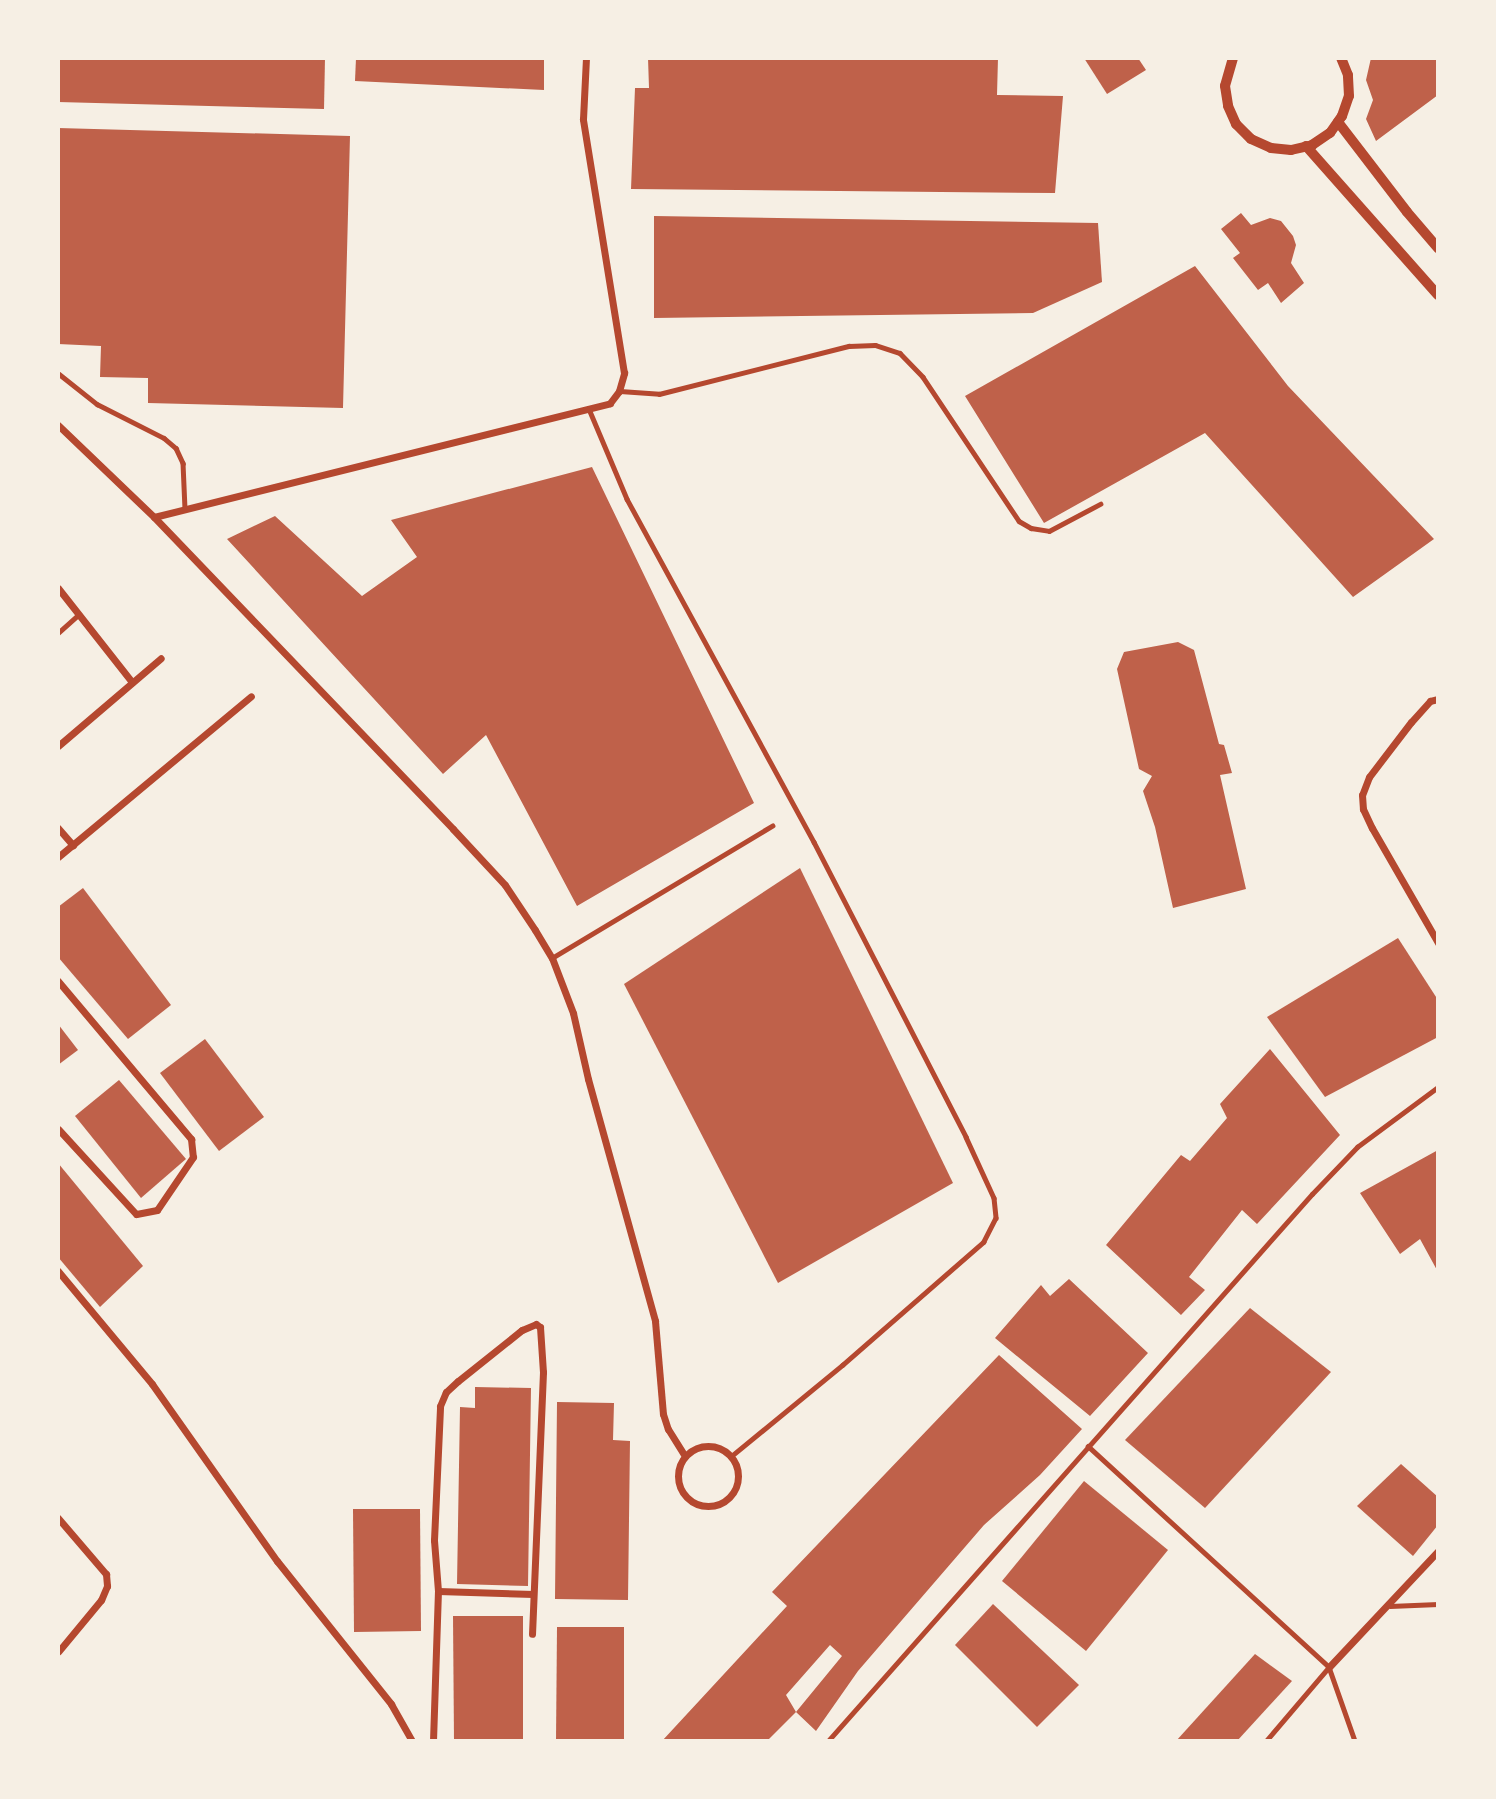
<!DOCTYPE html>
<html>
<head>
<meta charset="utf-8">
<style>
  body { margin:0 }
  #map { position:relative; width:1496px; height:1799px; overflow:hidden; background:#f6efe4; font-family:Rubik,sans-serif }
  div>[style] { position:absolute }
  .building>* { inset:0; background:#bf614a }
  .service>* { height:4.5px; margin:-2.25px; padding:0 2.25px; transform-origin:2.25px; border-radius:2.25px; background:#b5482f }
  .minor>* { height:7px; margin:-3.5px; padding:0 3.5px; transform-origin:3.5px; border-radius:3.5px; background:#b5482f }
  .minor>.ring { margin:-3.5px; padding:0; box-sizing:content-box; background:none; border:7px solid #b5482f; border-radius:50% }
  .tertiary>* { height:10px; margin:-5px; padding:0 5px; transform-origin:5px; border-radius:5px; background:#b5482f }
  span { translate:-50% -50%; white-space:nowrap; text-align:center; line-height:1.15; -webkit-text-stroke:7px #f6efe4; paint-order:stroke }
  .frame { position:absolute; inset:0; border:60px solid #f6efe4; pointer-events:none }
</style>
</head>
<body>
<div id="map">
  <div class="building">
    <i style="clip-path:polygon(58px 58px,325px 58px,324px 109px,58px 102px)"></i>
    <i style="clip-path:polygon(356px 58px,544px 58px,544px 90px,355px 81px)"></i>
    <i style="clip-path:polygon(648px 58px,998px 58px,997px 95px,1063px 96px,1055px 193px,631px 189px,635px 88px,649px 88px)"></i>
    <i style="clip-path:polygon(1084px 58px,1138px 58px,1146px 70px,1107px 94px)"></i>
    <i style="clip-path:polygon(1371px 58px,1438px 58px,1438px 95px,1376px 141px,1366px 119px,1373px 100px,1366px 80px)"></i>
    <i style="clip-path:polygon(58px 128px,350px 136px,343px 408px,148px 403px,148px 378px,100px 377px,101px 346px,58px 344px)"></i>
    <i style="clip-path:polygon(1241px 213px,1251px 225px,1270px 218px,1281px 221px,1293px 236px,1296px 245px,1291px 263px,1304px 283px,1281px 303px,1268px 283px,1258px 290px,1233px 258px,1240px 253px,1221px 229px)"></i>
    <i style="clip-path:polygon(654px 216px,1098px 223px,1102px 282px,1033px 313px,654px 318px)"></i>
    <i style="clip-path:polygon(1195px 266px,1288px 386px,1434px 539px,1353px 597px,1205px 433px,1044px 523px,965px 396px)"></i>
    <i style="clip-path:polygon(592px 467px,754px 803px,577px 906px,486px 735px,443px 774px,227px 539px,275px 516px,362px 596px,417px 557px,391px 520px)"></i>
    <i style="clip-path:polygon(1178px 642px,1194px 650px,1219px 744px,1224px 745px,1232px 773px,1220px 775px,1246px 889px,1173px 908px,1155px 827px,1143px 791px,1152px 776px,1139px 769px,1117px 669px,1124px 652px)"></i>
    <i style="clip-path:polygon(800px 868px,953px 1183px,778px 1283px,624px 984px)"></i>
    <i style="clip-path:polygon(83px 888px,171px 1005px,128px 1039px,58px 957px,58px 907px)"></i>
    <i style="clip-path:polygon(1398px 938px,1438px 1000px,1438px 1037px,1325px 1097px,1267px 1017px)"></i>
    <i style="clip-path:polygon(58px 1024px,78px 1050px,58px 1065px)"></i>
    <i style="clip-path:polygon(205px 1039px,264px 1117px,219px 1151px,160px 1073px)"></i>
    <i style="clip-path:polygon(1270px 1049px,1340px 1135px,1257px 1224px,1242px 1210px,1189px 1277px,1205px 1290px,1181px 1315px,1106px 1245px,1181px 1155px,1190px 1161px,1227px 1118px,1220px 1104px)"></i>
    <i style="clip-path:polygon(119px 1080px,186px 1159px,141px 1198px,75px 1116px)"></i>
    <i style="clip-path:polygon(1438px 1150px,1438px 1272px,1420px 1239px,1400px 1254px,1360px 1193px)"></i>
    <i style="clip-path:polygon(58px 1163px,143px 1266px,100px 1307px,58px 1257px)"></i>
    <i style="clip-path:polygon(1069px 1279px,1148px 1353px,1090px 1416px,995px 1338px,1041px 1285px,1050px 1296px)"></i>
    <i style="clip-path:polygon(1250px 1308px,1331px 1372px,1205px 1508px,1125px 1440px)"></i>
    <i style="clip-path:polygon(999px 1355px,1082px 1429px,1040px 1475px,984px 1525px,858px 1671px,816px 1731px,796px 1712px,842px 1656px,830px 1645px,786px 1695px,796px 1712px,767px 1741px,662px 1741px,787px 1606px,772px 1592px)"></i>
    <i style="clip-path:polygon(475px 1387px,531px 1388px,528px 1586px,457px 1584px,460px 1407px,475px 1408px)"></i>
    <i style="clip-path:polygon(557px 1402px,614px 1403px,613px 1440px,630px 1441px,628px 1600px,555px 1599px)"></i>
    <i style="clip-path:polygon(1401px 1464px,1438px 1497px,1438px 1525px,1413px 1556px,1357px 1506px)"></i>
    <i style="clip-path:polygon(1084px 1481px,1168px 1550px,1086px 1651px,1002px 1581px)"></i>
    <i style="clip-path:polygon(353px 1509px,420px 1509px,421px 1631px,354px 1632px)"></i>
    <i style="clip-path:polygon(993px 1604px,1079px 1685px,1037px 1727px,955px 1645px)"></i>
    <i style="clip-path:polygon(453px 1616px,523px 1616px,523px 1741px,454px 1741px)"></i>
    <i style="clip-path:polygon(557px 1627px,624px 1627px,624px 1741px,556px 1741px)"></i>
    <i style="clip-path:polygon(1255px 1654px,1292px 1681px,1237px 1741px,1176px 1741px)"></i>
  </div>
  <div class="service">
    <i style="left:58px;top:373px;width:50px;rotate:38.5deg"></i>
    <i style="left:97px;top:404px;width:75px;rotate:26.9deg"></i>
    <i style="left:164px;top:438px;width:16px;rotate:40deg"></i>
    <i style="left:176px;top:448px;width:17px;rotate:65deg"></i>
    <i style="left:183px;top:463px;width:46px;rotate:87.5deg"></i>
    <i style="left:620px;top:391px;width:39px;rotate:4deg"></i>
    <i style="left:659px;top:394px;width:196px;rotate:-14.2deg"></i>
    <i style="left:849px;top:346px;width:26px;rotate:-2deg"></i>
    <i style="left:875px;top:345px;width:26px;rotate:18deg"></i>
    <i style="left:900px;top:353px;width:33px;rotate:46deg"></i>
    <i style="left:923px;top:377px;width:173px;rotate:56.3deg"></i>
    <i style="left:1019px;top:521px;width:14px;rotate:30deg"></i>
    <i style="left:1031px;top:528px;width:18px;rotate:9deg"></i>
    <i style="left:1049px;top:531px;width:58px;rotate:-27.9deg"></i>
    <i style="left:589px;top:409px;width:98px;rotate:67.1deg"></i>
    <i style="left:627px;top:499px;width:391px;rotate:61.4deg"></i>
    <i style="left:814px;top:842px;width:332px;rotate:62.7deg"></i>
    <i style="left:966px;top:1137px;width:67px;rotate:65.3deg"></i>
    <i style="left:994px;top:1198px;width:20px;rotate:84deg"></i>
    <i style="left:996px;top:1218px;width:27px;rotate:117deg"></i>
    <i style="left:984px;top:1242px;width:187px;rotate:138.9deg"></i>
    <i style="left:843px;top:1365px;width:145px;rotate:140.6deg"></i>
    <i style="left:58px;top:633px;width:27px;rotate:-42deg"></i>
    <i style="left:552px;top:958px;width:257px;rotate:-31deg"></i>
    <i style="left:1088px;top:1446px;width:327px;rotate:42.5deg"></i>
    <i style="left:1329px;top:1667px;width:78px;rotate:70.6deg"></i>
    <i style="left:1390px;top:1606px;width:48px;rotate:-2.4deg"></i>
    <i style="left:828px;top:1741px;width:730px;rotate:-48.5deg"></i>
    <i style="left:1312px;top:1194px;width:65px;rotate:-46.2deg"></i>
    <i style="left:1357px;top:1147px;width:101px;rotate:-36.5deg"></i>
    <i style="left:1266px;top:1741px;width:97px;rotate:-49.6deg"></i>
  </div>
  <div class="minor">
    <i style="left:58px;top:425px;width:133px;rotate:43.8deg"></i>
    <i style="left:154px;top:517px;width:432px;rotate:46.2deg"></i>
    <i style="left:453px;top:829px;width:76px;rotate:47.1deg"></i>
    <i style="left:505px;top:885px;width:54px;rotate:56.3deg"></i>
    <i style="left:535px;top:930px;width:33px;rotate:59deg"></i>
    <i style="left:552px;top:958px;width:59px;rotate:69.1deg"></i>
    <i style="left:573px;top:1013px;width:68px;rotate:77.2deg"></i>
    <i style="left:588px;top:1079px;width:251px;rotate:74.5deg"></i>
    <i style="left:655px;top:1321px;width:93px;rotate:85.1deg"></i>
    <i style="left:663px;top:1414px;width:16px;rotate:72deg"></i>
    <i style="left:668px;top:1429px;width:32px;rotate:58deg"></i>
    <i style="left:154px;top:517px;width:470px;rotate:-14deg"></i>
    <i style="left:610px;top:403px;width:15px;rotate:-53deg"></i>
    <i style="left:619px;top:391px;width:19px;rotate:-74deg"></i>
    <i style="left:624px;top:373px;width:257px;rotate:-99.2deg"></i>
    <i style="left:583px;top:119px;width:61px;rotate:-87.2deg"></i>
    <i style="left:58px;top:588px;width:120px;rotate:51.8deg"></i>
    <i style="left:1438px;top:699px;width:8px;rotate:166deg"></i>
    <i style="left:1430px;top:701px;width:28px;rotate:132deg"></i>
    <i style="left:1411px;top:722px;width:69px;rotate:127.4deg"></i>
    <i style="left:1369px;top:777px;width:19px;rotate:111deg"></i>
    <i style="left:1362px;top:795px;width:14px;rotate:86deg"></i>
    <i style="left:1363px;top:809px;width:21px;rotate:65deg"></i>
    <i style="left:1372px;top:828px;width:133px;rotate:60.1deg"></i>
    <i style="left:58px;top:746px;width:135px;rotate:-40.5deg"></i>
    <i style="left:58px;top:828px;width:23px;rotate:49deg"></i>
    <i style="left:58px;top:857px;width:251px;rotate:-39.8deg"></i>
    <i style="left:58px;top:981px;width:207px;rotate:49.9deg"></i>
    <i style="left:191px;top:1139px;width:18px;rotate:84deg"></i>
    <i style="left:193px;top:1157px;width:64px;rotate:124.2deg"></i>
    <i style="left:157px;top:1210px;width:21px;rotate:169deg"></i>
    <i style="left:136px;top:1214px;width:115px;rotate:-132.5deg"></i>
    <i style="left:58px;top:1271px;width:147px;rotate:50.2deg"></i>
    <i style="left:152px;top:1384px;width:217px;rotate:54.8deg"></i>
    <i style="left:277px;top:1561px;width:183px;rotate:51.4deg"></i>
    <i style="left:391px;top:1704px;width:43px;rotate:60.4deg"></i>
    <i class="ring" style="left:678px;top:1446px;width:53px;height:53px"></i>
    <i style="left:58px;top:1518px;width:74px;rotate:49.4deg"></i>
    <i style="left:106px;top:1574px;width:12px;rotate:85deg"></i>
    <i style="left:107px;top:1586px;width:15px;rotate:113deg"></i>
    <i style="left:101px;top:1600px;width:67px;rotate:129.6deg"></i>
    <i style="left:438px;top:1591px;width:95px;rotate:1.8deg"></i>
    <i style="left:1329px;top:1667px;width:159px;rotate:-46.8deg"></i>
    <i style="left:433px;top:1741px;width:150px;rotate:-88.1deg"></i>
    <i style="left:438px;top:1591px;width:51px;rotate:-94.5deg"></i>
    <i style="left:434px;top:1540px;width:134px;rotate:-87.4deg"></i>
    <i style="left:440px;top:1406px;width:15px;rotate:-67deg"></i>
    <i style="left:446px;top:1392px;width:16px;rotate:-43deg"></i>
    <i style="left:458px;top:1381px;width:82px;rotate:-38.6deg"></i>
    <i style="left:522px;top:1330px;width:15px;rotate:-23deg"></i>
    <i style="left:536px;top:1324px;width:5px;rotate:37deg"></i>
    <i style="left:540px;top:1327px;width:45px;rotate:86.2deg"></i>
    <i style="left:543px;top:1372px;width:262px;rotate:92.4deg"></i>
  </div>
  <div class="tertiary">
    <i style="left:1233px;top:58px;width:29px;rotate:106deg"></i>
    <i style="left:1225px;top:86px;width:20px;rotate:81deg"></i>
    <i style="left:1228px;top:106px;width:20px;rotate:66deg"></i>
    <i style="left:1236px;top:124px;width:21px;rotate:45deg"></i>
    <i style="left:1251px;top:139px;width:22px;rotate:24deg"></i>
    <i style="left:1271px;top:148px;width:20px;rotate:6deg"></i>
    <i style="left:1291px;top:150px;width:22px;rotate:-13deg"></i>
    <i style="left:1312px;top:145px;width:22px;rotate:-34deg"></i>
    <i style="left:1330px;top:133px;width:21px;rotate:-55deg"></i>
    <i style="left:1342px;top:116px;width:21px;rotate:-71deg"></i>
    <i style="left:1349px;top:96px;width:21px;rotate:-93deg"></i>
    <i style="left:1348px;top:75px;width:18px;rotate:-112deg"></i>
    <i style="left:1338px;top:122px;width:113px;rotate:52.5deg"></i>
    <i style="left:1407px;top:212px;width:48px;rotate:49.3deg"></i>
    <i style="left:1306px;top:146px;width:199px;rotate:48.5deg"></i>
  </div>
  <div class="frame"></div>
</div>
</body>
</html>
